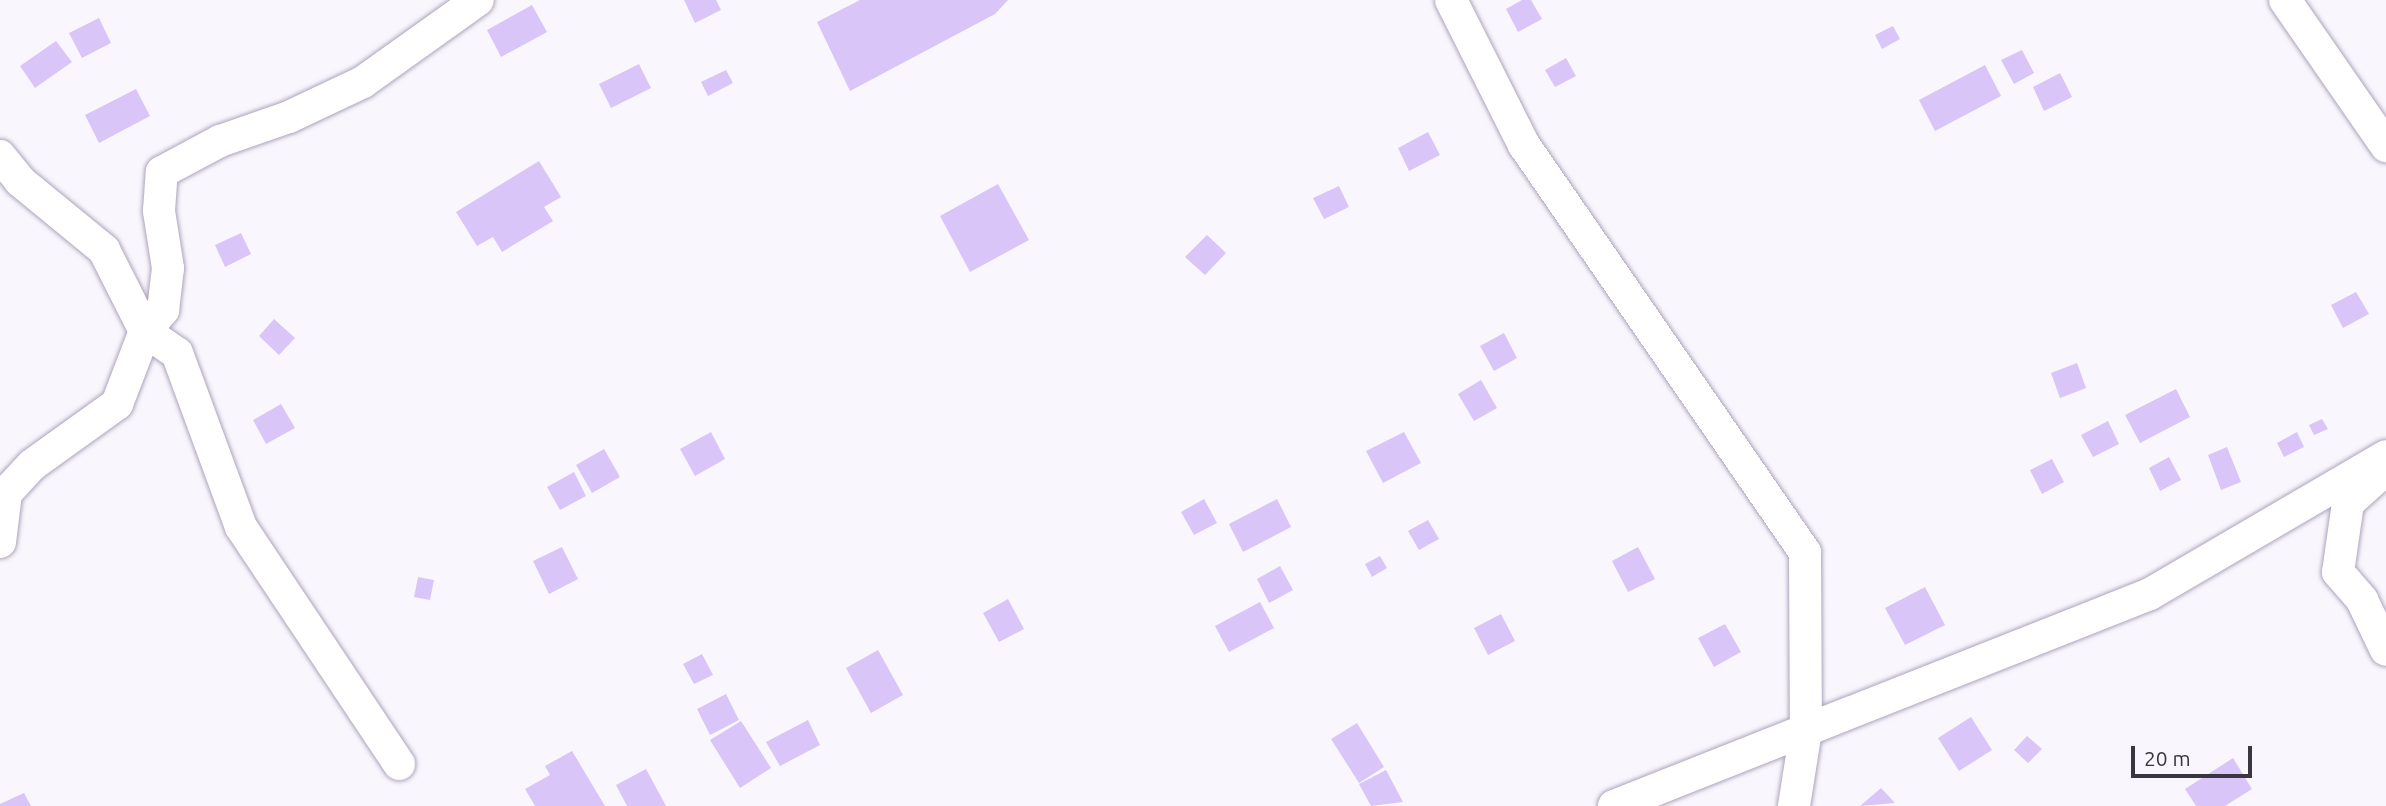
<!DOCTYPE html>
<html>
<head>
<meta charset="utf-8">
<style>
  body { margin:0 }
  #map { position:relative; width:2386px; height:806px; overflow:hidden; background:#f9f7fd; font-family:Ubuntu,sans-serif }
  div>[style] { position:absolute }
  .building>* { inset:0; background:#d9c5f8 }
  .roads { filter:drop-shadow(0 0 2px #ada3bd) drop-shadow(0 0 2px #ada3bd) }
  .street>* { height:32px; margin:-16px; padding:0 16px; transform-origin:16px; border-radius:16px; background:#fff }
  span { translate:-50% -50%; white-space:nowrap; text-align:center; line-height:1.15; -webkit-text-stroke:7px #f9f7fd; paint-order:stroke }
  .scale { position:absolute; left:2131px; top:746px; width:121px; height:32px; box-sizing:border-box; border:4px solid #3a3641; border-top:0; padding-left:9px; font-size:21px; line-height:24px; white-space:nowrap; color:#3a3641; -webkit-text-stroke:5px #f9f7fd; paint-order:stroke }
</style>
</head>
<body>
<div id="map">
  <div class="building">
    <i style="clip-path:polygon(684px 0,716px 0,721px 10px,695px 23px)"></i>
    <i style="clip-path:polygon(860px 0,1008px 0,995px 14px,850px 91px,817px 22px)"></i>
    <i style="clip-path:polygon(1522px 0,1531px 0,1542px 19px,1518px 32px,1506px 9px)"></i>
    <i style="clip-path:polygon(532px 5px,547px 32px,501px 57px,487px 30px)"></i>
    <i style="clip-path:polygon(99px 18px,111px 43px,82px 58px,69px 33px)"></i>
    <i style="clip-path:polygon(1893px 26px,1900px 39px,1882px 49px,1875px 35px)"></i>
    <i style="clip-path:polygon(56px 41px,72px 62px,35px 88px,20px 66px)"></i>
    <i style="clip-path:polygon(2022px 50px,2034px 73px,2014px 84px,2001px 60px)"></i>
    <i style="clip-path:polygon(1566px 58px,1576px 76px,1555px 87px,1545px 70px)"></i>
    <i style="clip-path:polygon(639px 64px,651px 88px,611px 108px,599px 84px)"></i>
    <i style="clip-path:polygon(1985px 65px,2001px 96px,1935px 131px,1919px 100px)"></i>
    <i style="clip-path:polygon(726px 70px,733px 83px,708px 96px,701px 82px)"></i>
    <i style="clip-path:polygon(2060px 73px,2072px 97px,2044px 111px,2033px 87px)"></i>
    <i style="clip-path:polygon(136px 89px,150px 116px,99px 143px,85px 115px)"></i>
    <i style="clip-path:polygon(1428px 132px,1440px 155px,1409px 171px,1398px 148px)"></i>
    <i style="clip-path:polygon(539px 161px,561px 197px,544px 207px,553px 221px,502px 252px,493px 237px,477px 246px,456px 212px)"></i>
    <i style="clip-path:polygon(998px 184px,1029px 240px,970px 272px,940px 216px)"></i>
    <i style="clip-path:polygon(1339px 186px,1349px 207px,1324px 219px,1313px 198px)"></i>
    <i style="clip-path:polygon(241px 233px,251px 254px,225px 267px,215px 245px)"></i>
    <i style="clip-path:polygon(1207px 235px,1226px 253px,1205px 275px,1185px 257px)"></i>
    <i style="clip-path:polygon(2356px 292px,2369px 314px,2343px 328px,2331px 305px)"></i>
    <i style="clip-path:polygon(274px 319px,295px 338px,279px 355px,259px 336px)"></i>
    <i style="clip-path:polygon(1504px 333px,1517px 358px,1494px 371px,1480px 346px)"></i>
    <i style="clip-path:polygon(2077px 363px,2086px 388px,2060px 398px,2051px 373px)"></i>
    <i style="clip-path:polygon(1481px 380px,1497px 408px,1474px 421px,1458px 394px)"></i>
    <i style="clip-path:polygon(2176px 389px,2190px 417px,2140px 443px,2125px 415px)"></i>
    <i style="clip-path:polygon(281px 404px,295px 428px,266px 444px,253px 420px)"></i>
    <i style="clip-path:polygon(2322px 419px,2328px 429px,2314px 435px,2309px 425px)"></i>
    <i style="clip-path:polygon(2108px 421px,2119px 444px,2093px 457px,2081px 435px)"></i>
    <i style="clip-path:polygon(711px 432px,725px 459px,695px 476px,680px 449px)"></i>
    <i style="clip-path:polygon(1404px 432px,1421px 463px,1383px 483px,1366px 451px)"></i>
    <i style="clip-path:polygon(2297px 432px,2304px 447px,2284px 457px,2277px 443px)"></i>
    <i style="clip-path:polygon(2227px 447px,2241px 482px,2221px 490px,2208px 455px)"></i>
    <i style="clip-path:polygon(604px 449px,620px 477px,592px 493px,576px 465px)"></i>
    <i style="clip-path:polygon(2169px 457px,2181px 480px,2160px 491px,2149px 468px)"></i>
    <i style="clip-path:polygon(2052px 459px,2064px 482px,2042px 494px,2030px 470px)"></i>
    <i style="clip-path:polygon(574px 472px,586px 496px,560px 510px,547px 487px)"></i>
    <i style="clip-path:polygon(1204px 499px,1217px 523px,1194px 535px,1181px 512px)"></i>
    <i style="clip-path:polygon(1277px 499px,1291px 527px,1243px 552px,1229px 524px)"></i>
    <i style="clip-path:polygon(1428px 520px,1439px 539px,1419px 550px,1408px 531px)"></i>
    <i style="clip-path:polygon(562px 547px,578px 579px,549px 594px,533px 561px)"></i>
    <i style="clip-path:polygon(1638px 547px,1655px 579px,1628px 592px,1612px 561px)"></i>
    <i style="clip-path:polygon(1380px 556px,1387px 568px,1372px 577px,1365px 564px)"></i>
    <i style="clip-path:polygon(1280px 566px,1293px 590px,1269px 603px,1257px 579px)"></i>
    <i style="clip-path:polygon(418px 577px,434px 580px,430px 600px,414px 597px)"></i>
    <i style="clip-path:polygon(1925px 587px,1945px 625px,1905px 645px,1885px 608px)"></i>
    <i style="clip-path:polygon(1008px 599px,1024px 629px,999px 642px,983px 613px)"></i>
    <i style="clip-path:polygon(1260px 602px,1274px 628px,1229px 652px,1215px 626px)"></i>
    <i style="clip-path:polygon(1501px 614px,1515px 641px,1488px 655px,1474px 628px)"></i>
    <i style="clip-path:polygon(1725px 624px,1741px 652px,1714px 667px,1698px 638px)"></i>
    <i style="clip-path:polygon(878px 650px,903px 695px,871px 713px,846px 668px)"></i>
    <i style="clip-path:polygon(702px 654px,713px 675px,694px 684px,683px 664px)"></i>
    <i style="clip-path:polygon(726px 694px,739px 720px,710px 735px,697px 709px)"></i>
    <i style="clip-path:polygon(1971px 717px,1992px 750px,1959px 771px,1938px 738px)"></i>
    <i style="clip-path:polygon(808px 720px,820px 745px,780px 766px,766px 742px)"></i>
    <i style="clip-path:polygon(741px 721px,771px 768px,740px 788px,710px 740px)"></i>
    <i style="clip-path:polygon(1357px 723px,1384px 767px,1359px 783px,1331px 739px)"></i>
    <i style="clip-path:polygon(2027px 736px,2042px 749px,2028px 763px,2014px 750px)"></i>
    <i style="clip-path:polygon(572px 751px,605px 806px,535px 806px,525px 789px,550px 775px,545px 766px)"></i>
    <i style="clip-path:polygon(2233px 758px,2252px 789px,2225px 806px,2196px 806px,2185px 789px)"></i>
    <i style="clip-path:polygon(646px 769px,666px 806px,627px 806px,616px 785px)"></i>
    <i style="clip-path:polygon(1386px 770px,1403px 802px,1371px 806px,1359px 784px)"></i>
    <i style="clip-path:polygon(1881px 788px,1895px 803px,1860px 806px)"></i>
    <i style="clip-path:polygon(24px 793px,31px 806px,0 806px,0 804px)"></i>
  </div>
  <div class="roads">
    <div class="street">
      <i style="left:1451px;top:0;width:162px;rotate:63.3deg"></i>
      <i style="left:1524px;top:145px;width:495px;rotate:55.4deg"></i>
      <i style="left:1805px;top:552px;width:178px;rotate:89.7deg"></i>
      <i style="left:1806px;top:730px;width:77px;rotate:99deg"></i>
      <i style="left:2285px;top:0;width:178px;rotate:55.3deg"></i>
      <i style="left:0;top:156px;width:32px;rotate:51deg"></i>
      <i style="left:20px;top:181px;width:109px;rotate:39.4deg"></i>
      <i style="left:104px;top:250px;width:91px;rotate:63.2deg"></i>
      <i style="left:145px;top:331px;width:39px;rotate:35deg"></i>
      <i style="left:177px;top:353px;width:185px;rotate:69.8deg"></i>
      <i style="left:241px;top:527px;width:285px;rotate:56.3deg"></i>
      <i style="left:2378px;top:476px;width:40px;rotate:138deg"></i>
      <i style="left:2348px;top:503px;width:70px;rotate:98.2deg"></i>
      <i style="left:2338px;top:572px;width:37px;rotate:49deg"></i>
      <i style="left:2362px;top:600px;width:55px;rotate:64.4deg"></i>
      <i style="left:0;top:542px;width:49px;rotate:-83deg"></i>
      <i style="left:6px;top:493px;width:38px;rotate:-47deg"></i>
      <i style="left:32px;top:465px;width:105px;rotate:-35.7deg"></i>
      <i style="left:117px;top:404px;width:78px;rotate:-69deg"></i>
      <i style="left:145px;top:331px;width:28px;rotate:-49deg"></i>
      <i style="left:163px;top:310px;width:42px;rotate:-83.2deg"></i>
      <i style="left:168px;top:268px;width:58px;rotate:-99deg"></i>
      <i style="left:159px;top:211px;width:39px;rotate:-86deg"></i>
      <i style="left:162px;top:172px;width:66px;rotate:-28.1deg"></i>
      <i style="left:220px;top:141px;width:73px;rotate:-19.2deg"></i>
      <i style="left:289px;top:117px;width:82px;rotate:-25.3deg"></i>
      <i style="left:363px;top:82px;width:141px;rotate:-35.5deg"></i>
      <i style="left:1614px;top:806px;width:576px;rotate:-21.58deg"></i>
      <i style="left:2150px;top:594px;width:273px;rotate:-30.3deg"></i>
    </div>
  </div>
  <div class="scale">20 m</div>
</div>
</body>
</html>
